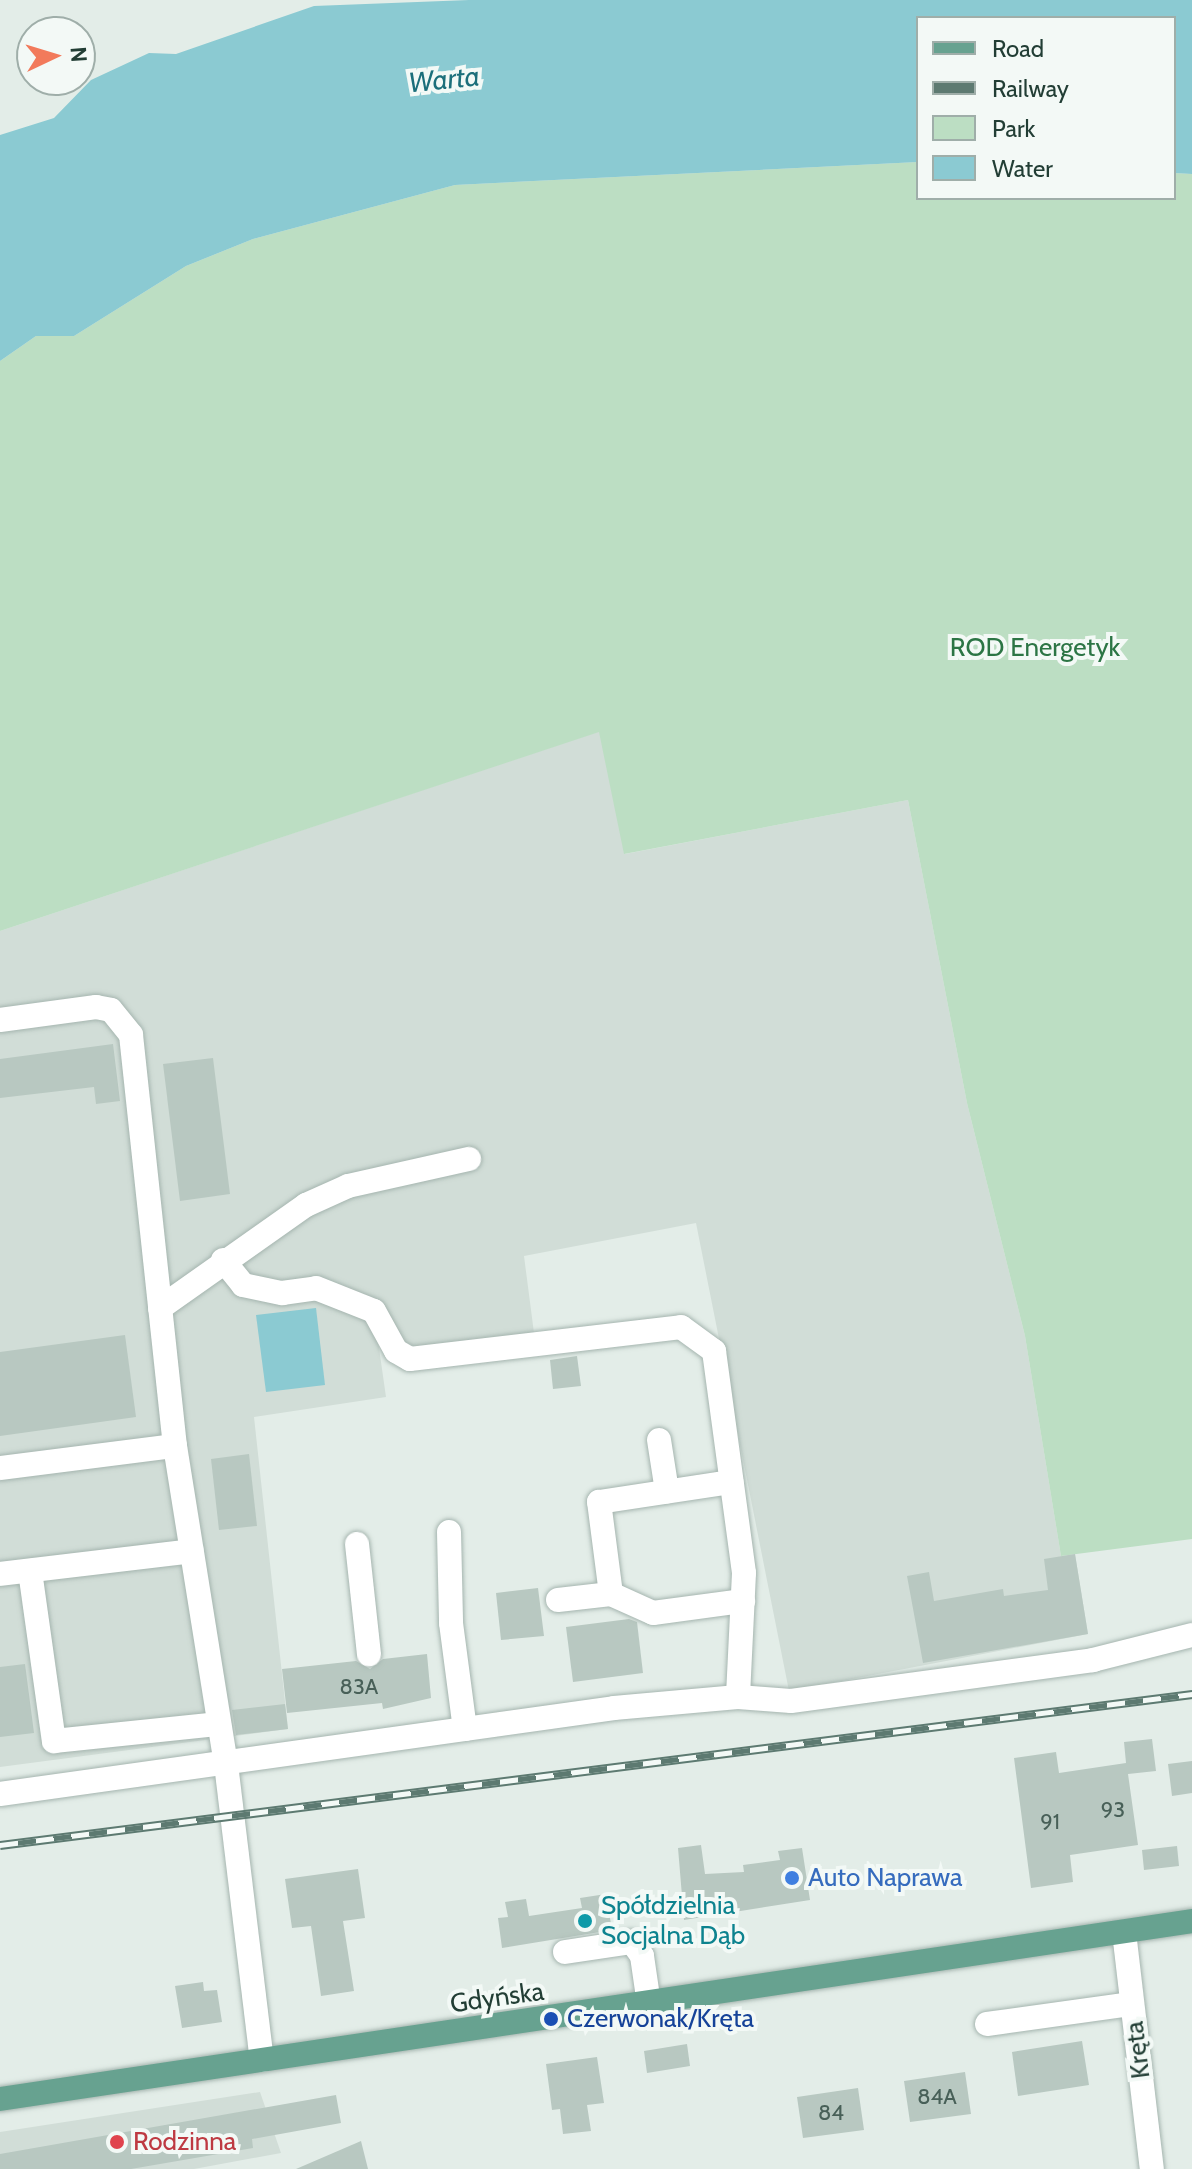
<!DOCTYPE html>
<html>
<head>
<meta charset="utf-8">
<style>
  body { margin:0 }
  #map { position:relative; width:1192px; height:2169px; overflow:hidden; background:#e3ede8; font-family:Cabin,sans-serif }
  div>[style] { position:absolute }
  .built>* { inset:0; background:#d1ddd7 }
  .green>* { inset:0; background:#bcdec3 }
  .water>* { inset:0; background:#8bcad2 }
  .building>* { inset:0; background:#b8c8c1 }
  .roads { filter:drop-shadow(0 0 2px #a5b5af) drop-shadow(0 0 2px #a5b5af) }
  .minor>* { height:24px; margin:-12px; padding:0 12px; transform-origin:12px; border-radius:12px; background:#fff }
  .major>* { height:24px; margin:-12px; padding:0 12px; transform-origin:12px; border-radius:12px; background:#67a290 }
  .rail>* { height:9px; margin-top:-4.5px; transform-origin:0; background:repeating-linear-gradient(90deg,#f3f9f6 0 18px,#5d7a71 0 36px); box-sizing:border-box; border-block:2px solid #5d7a71 }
  .dots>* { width:22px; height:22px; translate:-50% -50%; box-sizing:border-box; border:4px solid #f3f9f6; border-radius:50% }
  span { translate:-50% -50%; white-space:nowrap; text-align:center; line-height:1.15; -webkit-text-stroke:8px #f3f9f6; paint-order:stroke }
  .number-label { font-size:22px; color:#486058 }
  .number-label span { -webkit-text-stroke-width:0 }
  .park-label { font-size:26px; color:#2c7545 }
  .shop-label { font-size:26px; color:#366cbe }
  .left { translate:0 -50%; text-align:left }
  .culture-label { font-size:26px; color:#0d838f }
  .street-label { font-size:26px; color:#223e35 }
  .transit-label { font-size:26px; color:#164399 }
  .health-label { font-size:26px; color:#be3a42 }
  .water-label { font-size:28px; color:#1c6f7b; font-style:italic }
  .legend { position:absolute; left:916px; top:16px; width:260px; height:184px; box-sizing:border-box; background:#f3f9f6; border:2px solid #9faea9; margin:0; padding:10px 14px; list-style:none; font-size:24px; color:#223e35 }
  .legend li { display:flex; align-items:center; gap:16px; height:40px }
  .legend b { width:40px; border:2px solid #9faea9 }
  .north { position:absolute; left:16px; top:16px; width:80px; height:80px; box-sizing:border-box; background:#f3f9f6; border:2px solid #9faea9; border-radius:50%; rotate:86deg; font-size:22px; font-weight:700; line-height:32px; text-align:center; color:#223e35 }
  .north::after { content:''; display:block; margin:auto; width:28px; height:36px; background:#f27a5b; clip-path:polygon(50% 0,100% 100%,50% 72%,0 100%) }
</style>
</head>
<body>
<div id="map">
  <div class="built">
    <i style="clip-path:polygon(600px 731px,625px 854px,908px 800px,967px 1103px,1025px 1336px,1061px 1556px,1075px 1554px,1088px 1634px,789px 1691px,696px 1223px,524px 1256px,534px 1333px,417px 1348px,399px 1339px,378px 1341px,386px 1397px,254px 1417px,288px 1729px,0 1767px,0 931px)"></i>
    <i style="clip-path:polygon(260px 2092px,281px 2153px,194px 2169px,0 2169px,0 2132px)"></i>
  </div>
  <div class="green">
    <i style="clip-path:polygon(918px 162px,918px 198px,1174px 198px,1174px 173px,1192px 174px,1192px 1539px,1061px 1556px,1025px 1336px,967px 1103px,908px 800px,624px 854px,599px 732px,0 931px,0 361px,36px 336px,74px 336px,186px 266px,253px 239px,455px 185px)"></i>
  </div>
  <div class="water">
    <i style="clip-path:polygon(469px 0,1192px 0,1192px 174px,1174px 173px,1174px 18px,918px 18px,918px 162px,455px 185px,253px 239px,186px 266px,74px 336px,36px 336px,0 361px,0 135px,54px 118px,91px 80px,149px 53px,176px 54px,314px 6px)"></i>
    <i style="clip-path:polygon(316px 1308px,325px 1385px,266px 1392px,256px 1315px)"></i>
  </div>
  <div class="building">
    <i style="clip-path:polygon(113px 1044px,120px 1101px,96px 1104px,94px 1087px,0 1098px,0 1059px)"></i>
    <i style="clip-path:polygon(213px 1058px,230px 1194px,180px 1201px,163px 1064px)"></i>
    <i style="clip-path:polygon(125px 1335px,136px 1417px,0 1436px,0 1352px)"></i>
    <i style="clip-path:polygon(577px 1356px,581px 1386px,553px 1389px,550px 1360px)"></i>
    <i style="clip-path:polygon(249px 1454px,257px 1526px,219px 1530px,211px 1459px)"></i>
    <i style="clip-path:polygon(1075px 1554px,1088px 1634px,923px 1663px,907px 1576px,929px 1572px,934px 1601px,1003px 1589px,1004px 1596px,1048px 1590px,1044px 1559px)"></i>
    <i style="clip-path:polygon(538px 1588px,544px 1636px,501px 1640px,496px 1593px)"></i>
    <i style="clip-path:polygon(629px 1619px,637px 1622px,643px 1673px,573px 1682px,566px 1627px)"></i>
    <i style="clip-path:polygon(427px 1654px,431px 1698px,383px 1709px,382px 1703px,287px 1713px,282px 1669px,356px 1661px,370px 1669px,383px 1659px)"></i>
    <i style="clip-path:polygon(25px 1664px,34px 1733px,0 1737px,0 1667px)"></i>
    <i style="clip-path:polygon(285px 1704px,288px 1729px,236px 1735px,232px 1710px)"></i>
    <i style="clip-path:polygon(1152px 1739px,1156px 1771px,1128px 1774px,1138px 1845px,1070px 1855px,1073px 1882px,1031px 1888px,1014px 1758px,1056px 1752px,1059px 1773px,1126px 1763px,1124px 1742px)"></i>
    <i style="clip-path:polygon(1192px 1761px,1192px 1793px,1172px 1796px,1168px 1764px)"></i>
    <i style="clip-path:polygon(701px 1845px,705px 1874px,744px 1872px,743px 1865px,780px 1860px,778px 1851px,802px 1848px,810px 1900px,684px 1920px,678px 1848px)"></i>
    <i style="clip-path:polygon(1177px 1846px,1179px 1866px,1144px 1870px,1142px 1850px)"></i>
    <i style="clip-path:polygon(358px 1869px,365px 1918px,343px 1921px,354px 1991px,321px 1996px,311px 1926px,292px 1928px,285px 1879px)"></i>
    <i style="clip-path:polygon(606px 1894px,612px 1930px,502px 1948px,498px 1918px,508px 1917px,505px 1902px,526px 1899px,529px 1916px,582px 1908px,580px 1898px)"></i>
    <i style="clip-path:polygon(203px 1982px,204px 1991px,217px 1990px,222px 2022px,182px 2028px,175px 1986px)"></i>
    <i style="clip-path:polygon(1082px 2041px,1089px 2085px,1018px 2096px,1012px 2052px)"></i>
    <i style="clip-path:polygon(687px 2044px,690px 2066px,647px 2073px,644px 2051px)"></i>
    <i style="clip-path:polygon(597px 2057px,604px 2103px,587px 2105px,591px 2131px,563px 2134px,560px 2109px,552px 2110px,546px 2064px)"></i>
    <i style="clip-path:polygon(965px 2072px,971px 2114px,910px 2122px,904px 2081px)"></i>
    <i style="clip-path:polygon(858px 2088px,864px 2130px,803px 2138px,797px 2097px)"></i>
    <i style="clip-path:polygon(336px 2095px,341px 2123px,252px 2139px,253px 2148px,131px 2169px,0 2169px,0 2154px)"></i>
    <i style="clip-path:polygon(361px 2141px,368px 2169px,296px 2169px)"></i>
  </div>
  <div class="roads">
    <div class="minor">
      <i style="left:0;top:1020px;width:97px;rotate:-7.7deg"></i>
      <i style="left:96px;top:1007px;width:15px;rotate:11deg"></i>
      <i style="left:111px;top:1010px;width:32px;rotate:51deg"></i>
      <i style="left:131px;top:1035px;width:413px;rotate:83.9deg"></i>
      <i style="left:175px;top:1446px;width:322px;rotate:80.9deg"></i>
      <i style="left:226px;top:1764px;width:298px;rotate:83.1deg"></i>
      <i style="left:223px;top:1260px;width:32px;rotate:51deg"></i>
      <i style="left:243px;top:1285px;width:40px;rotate:12deg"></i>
      <i style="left:282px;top:1293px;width:34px;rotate:-8deg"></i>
      <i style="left:316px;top:1288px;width:62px;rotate:21.6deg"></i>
      <i style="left:374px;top:1311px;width:46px;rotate:61.2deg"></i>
      <i style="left:396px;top:1351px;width:16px;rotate:30deg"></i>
      <i style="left:410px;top:1359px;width:273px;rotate:-6.7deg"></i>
      <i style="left:681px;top:1327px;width:41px;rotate:36deg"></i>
      <i style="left:714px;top:1351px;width:224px;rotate:82.3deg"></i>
      <i style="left:744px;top:1573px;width:124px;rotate:92.8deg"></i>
      <i style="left:160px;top:1308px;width:179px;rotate:-35.2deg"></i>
      <i style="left:306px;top:1205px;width:46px;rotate:-24.3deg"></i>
      <i style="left:348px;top:1186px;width:124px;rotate:-12.6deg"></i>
      <i style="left:659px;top:1440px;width:52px;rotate:81.1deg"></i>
      <i style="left:0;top:1468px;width:176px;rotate:-7.2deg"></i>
      <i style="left:449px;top:1532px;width:91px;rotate:88.7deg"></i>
      <i style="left:451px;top:1623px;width:107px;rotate:82.5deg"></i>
      <i style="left:357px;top:1544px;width:111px;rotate:83.8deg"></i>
      <i style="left:30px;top:1571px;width:172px;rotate:82deg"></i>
      <i style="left:54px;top:1741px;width:166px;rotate:-5.9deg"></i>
      <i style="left:0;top:1574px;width:193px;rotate:-6.8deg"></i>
      <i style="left:611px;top:1594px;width:93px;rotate:-97.4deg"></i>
      <i style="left:599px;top:1502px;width:134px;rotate:-8.6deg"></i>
      <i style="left:558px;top:1600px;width:53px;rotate:-6.5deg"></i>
      <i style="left:611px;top:1594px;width:46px;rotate:24.3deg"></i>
      <i style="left:653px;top:1613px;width:91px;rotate:-7.6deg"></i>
      <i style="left:0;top:1794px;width:620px;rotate:-7.97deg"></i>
      <i style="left:614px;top:1708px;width:124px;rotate:-5.1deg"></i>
      <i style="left:738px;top:1697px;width:53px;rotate:4.3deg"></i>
      <i style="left:791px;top:1701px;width:305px;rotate:-7.7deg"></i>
      <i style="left:1093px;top:1660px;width:102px;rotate:-14.2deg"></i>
      <i style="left:1124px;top:1932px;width:239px;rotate:83.3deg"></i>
      <i style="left:565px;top:1952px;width:68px;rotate:-8.5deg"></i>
      <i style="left:632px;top:1942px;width:17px;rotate:54deg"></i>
      <i style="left:642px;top:1956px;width:49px;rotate:81.7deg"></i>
      <i style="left:987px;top:2024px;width:146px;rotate:-7.9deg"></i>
    </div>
    <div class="major">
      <i style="left:0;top:2099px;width:1205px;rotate:-8.49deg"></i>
    </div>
  </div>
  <div class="rail">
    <i style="left:0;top:1845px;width:1202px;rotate:-7.22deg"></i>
  </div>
  <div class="dots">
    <i style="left:792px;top:1878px;background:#3f7fe0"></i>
    <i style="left:585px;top:1921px;background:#0f9aa8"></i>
    <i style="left:551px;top:2019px;background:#1a4fb4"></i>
    <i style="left:117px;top:2142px;background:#e0444e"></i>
  </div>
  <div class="number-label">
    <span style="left:359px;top:1687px">83A</span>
    <span style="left:1113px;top:1810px">93</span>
    <span style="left:1050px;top:1822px">91</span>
    <span style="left:937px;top:2097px">84A</span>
    <span style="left:831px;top:2113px">84</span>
  </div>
  <div class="park-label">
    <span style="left:1035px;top:648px">ROD Energetyk</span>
  </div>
  <div class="shop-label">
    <span class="left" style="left:808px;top:1878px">Auto Naprawa</span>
  </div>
  <div class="culture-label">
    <span class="left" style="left:601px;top:1921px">Spółdzielnia<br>Socjalna Dąb</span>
  </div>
  <div class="street-label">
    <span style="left:497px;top:1998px;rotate:-8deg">Gdyńska</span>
    <span style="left:1138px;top:2050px;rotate:-97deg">Kręta</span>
  </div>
  <div class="transit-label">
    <span class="left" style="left:567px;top:2019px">Czerwonak/Kręta</span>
  </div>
  <div class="health-label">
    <span class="left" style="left:133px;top:2142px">Rodzinna</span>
  </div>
  <div class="water-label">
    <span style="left:444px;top:79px;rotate:-6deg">Warta</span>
  </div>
  <ul class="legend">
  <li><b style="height:10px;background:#67a290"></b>Road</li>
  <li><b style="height:10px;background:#5d7a71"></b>Railway</li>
  <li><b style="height:22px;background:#bcdec3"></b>Park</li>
  <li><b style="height:22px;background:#8bcad2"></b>Water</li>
  </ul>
  <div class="north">N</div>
</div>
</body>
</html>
